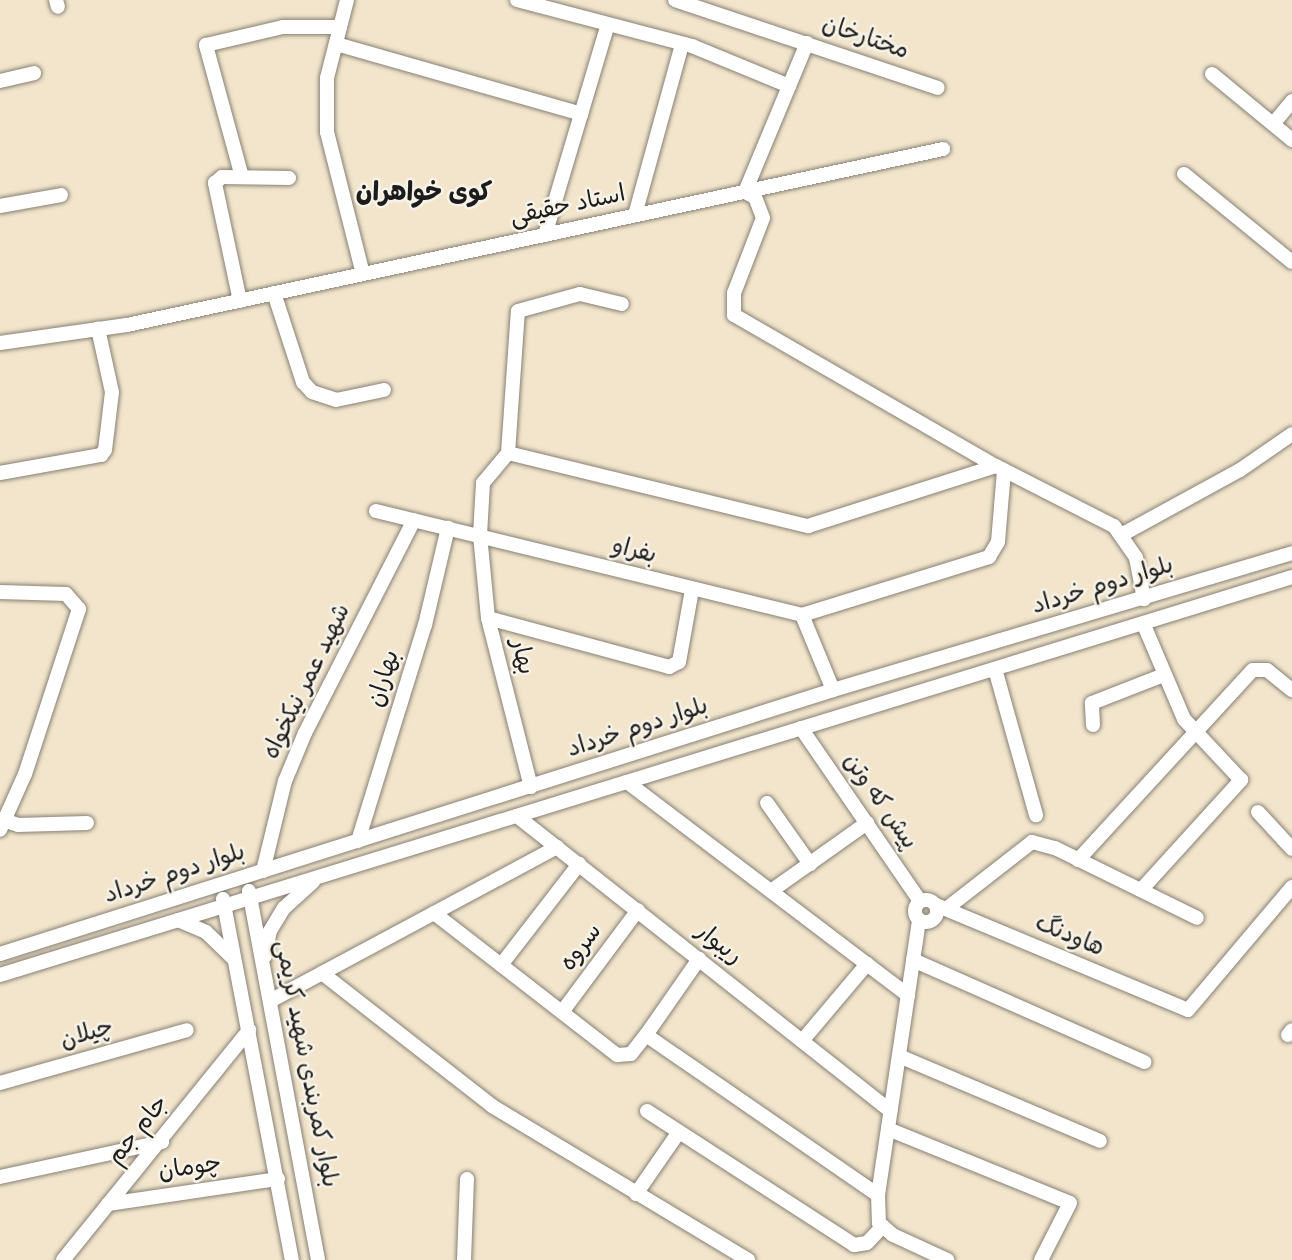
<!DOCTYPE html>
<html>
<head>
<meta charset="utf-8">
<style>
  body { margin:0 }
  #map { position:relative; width:1292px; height:1260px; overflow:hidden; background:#f2e5cc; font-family:"Indie Flower","Playpen Sans Arabic",sans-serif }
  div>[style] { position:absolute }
  .roads { filter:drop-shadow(0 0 2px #878074) drop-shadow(0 0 2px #878074) }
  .minor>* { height:14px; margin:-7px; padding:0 7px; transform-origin:7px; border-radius:7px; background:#fff }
  .minor>.ring { margin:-7px; padding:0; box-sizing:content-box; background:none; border:14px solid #fff; border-radius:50% }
  span { translate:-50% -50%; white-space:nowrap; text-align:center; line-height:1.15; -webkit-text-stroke:5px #f7f3e8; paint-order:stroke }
  .street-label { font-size:24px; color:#1c1c1c }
  .neighbourhood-label { font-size:26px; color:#1c1c1c; font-weight:700 }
</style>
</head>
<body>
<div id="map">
  <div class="roads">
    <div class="minor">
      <i style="left:56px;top:0;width:7px;rotate:74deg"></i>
      <i style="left:347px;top:0;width:81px;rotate:104.4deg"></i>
      <i style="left:327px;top:78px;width:54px;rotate:90deg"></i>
      <i style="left:327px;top:132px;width:146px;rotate:75.8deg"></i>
      <i style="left:517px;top:0;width:181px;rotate:14.7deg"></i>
      <i style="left:692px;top:46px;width:105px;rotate:22.4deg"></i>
      <i style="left:675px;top:0;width:277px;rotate:18.5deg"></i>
      <i style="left:807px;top:43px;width:161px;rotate:112.6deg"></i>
      <i style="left:745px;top:192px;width:11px;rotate:27deg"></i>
      <i style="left:755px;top:197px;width:22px;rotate:69deg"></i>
      <i style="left:763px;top:218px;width:80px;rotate:111.1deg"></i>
      <i style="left:734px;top:293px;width:22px;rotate:90deg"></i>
      <i style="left:734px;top:315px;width:302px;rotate:30deg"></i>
      <i style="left:996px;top:466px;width:132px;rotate:27deg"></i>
      <i style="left:1114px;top:526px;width:39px;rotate:55deg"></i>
      <i style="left:1136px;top:558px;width:42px;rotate:79deg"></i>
      <i style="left:336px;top:44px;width:255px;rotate:15.9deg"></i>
      <i style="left:1212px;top:74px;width:104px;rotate:39.5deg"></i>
      <i style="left:0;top:81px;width:35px;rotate:-13deg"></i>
      <i style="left:1273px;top:124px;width:30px;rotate:-50deg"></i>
      <i style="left:1184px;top:174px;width:139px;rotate:39.2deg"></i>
      <i style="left:242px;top:177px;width:137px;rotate:-105.3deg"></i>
      <i style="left:206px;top:45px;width:79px;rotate:-13.2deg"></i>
      <i style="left:283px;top:27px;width:57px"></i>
      <i style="left:0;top:206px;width:62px;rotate:-10.2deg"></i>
      <i style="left:635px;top:215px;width:177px;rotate:-74.6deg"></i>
      <i style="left:545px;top:235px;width:220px;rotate:-73.4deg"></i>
      <i style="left:274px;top:293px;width:94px;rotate:72deg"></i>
      <i style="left:303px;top:382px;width:13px;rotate:48deg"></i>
      <i style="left:312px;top:392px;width:25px;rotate:18deg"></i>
      <i style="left:336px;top:400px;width:49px;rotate:-11.8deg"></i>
      <i style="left:240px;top:301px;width:121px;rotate:-102deg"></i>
      <i style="left:215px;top:183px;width:9px;rotate:-41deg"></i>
      <i style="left:222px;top:177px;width:67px;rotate:0.9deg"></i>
      <i style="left:0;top:343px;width:128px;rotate:-8.1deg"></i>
      <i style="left:127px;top:325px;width:835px;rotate:-12.17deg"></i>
      <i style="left:508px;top:453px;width:309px;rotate:13.7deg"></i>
      <i style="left:808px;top:526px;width:197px;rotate:-17.7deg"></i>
      <i style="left:0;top:473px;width:103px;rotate:-10.1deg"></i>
      <i style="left:101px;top:455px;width:6px;rotate:-51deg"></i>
      <i style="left:105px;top:450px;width:58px;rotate:-83.1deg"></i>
      <i style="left:112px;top:392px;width:65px;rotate:-102.5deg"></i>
      <i style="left:376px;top:511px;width:439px;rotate:13.7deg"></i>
      <i style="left:802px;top:615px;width:81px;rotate:67.5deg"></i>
      <i style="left:1123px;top:534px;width:133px;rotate:-28.7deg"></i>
      <i style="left:1240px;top:470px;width:63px;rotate:-34.7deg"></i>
      <i style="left:0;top:592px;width:66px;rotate:1.7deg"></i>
      <i style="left:66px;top:594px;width:20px;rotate:49deg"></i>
      <i style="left:79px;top:609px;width:174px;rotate:108.1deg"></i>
      <i style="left:25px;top:774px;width:61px;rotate:114.1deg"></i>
      <i style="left:802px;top:615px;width:196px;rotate:-17.2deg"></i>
      <i style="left:989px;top:557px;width:17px;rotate:-59deg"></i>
      <i style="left:998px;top:542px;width:72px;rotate:-85.2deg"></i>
      <i style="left:488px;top:618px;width:188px;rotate:15.1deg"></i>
      <i style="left:669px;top:667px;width:11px;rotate:-27deg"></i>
      <i style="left:679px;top:662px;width:73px;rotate:-79.8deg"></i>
      <i style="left:995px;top:669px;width:152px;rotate:74.3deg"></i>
      <i style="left:1093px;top:725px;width:22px;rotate:-93deg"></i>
      <i style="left:1092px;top:703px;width:77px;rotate:-21.3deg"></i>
      <i style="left:801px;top:728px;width:210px;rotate:55.5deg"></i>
      <i style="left:627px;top:782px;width:353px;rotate:37.2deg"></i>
      <i style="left:531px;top:787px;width:174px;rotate:-104.3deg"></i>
      <i style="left:488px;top:618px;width:83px;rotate:-95.5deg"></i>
      <i style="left:480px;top:535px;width:52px;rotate:-86.7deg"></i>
      <i style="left:483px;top:483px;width:39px;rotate:-50deg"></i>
      <i style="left:508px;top:453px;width:142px;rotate:-86deg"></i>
      <i style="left:518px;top:311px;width:64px;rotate:-15.3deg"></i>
      <i style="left:580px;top:294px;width:43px;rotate:13.4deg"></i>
      <i style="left:767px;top:803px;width:75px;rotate:54.8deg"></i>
      <i style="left:1258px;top:812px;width:50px;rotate:47.4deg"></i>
      <i style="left:517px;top:816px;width:476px;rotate:38.3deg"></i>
      <i style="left:0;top:819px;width:19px;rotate:18deg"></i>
      <i style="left:18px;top:825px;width:69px;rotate:-1.7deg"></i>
      <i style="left:358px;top:841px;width:226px;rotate:-72.8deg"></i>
      <i style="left:425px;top:625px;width:100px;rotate:-76.7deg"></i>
      <i style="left:1078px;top:860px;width:258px;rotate:-47.4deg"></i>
      <i style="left:1253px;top:670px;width:14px"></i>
      <i style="left:1267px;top:670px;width:32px;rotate:39deg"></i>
      <i style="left:263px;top:871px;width:93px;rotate:-76.3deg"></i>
      <i style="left:285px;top:781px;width:52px;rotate:-67.4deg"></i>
      <i style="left:305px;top:733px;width:239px;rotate:-62.9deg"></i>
      <i style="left:1141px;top:890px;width:149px;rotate:-47.7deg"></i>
      <i style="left:1241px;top:780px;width:83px;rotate:-133.1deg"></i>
      <i style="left:1184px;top:719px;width:104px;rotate:-113.1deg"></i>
      <i style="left:249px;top:891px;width:375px;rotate:79.4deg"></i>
      <i style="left:771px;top:891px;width:118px;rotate:-35.3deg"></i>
      <i style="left:223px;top:899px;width:368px;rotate:79.2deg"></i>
      <i class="ring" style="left:915px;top:900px;width:8px;height:8px"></i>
      <i style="left:936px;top:905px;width:273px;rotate:22.6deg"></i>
      <i style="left:1188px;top:1010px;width:161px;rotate:-49.8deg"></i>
      <i style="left:946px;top:909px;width:109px;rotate:-37.9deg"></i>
      <i style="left:1032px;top:842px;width:24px;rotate:15deg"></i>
      <i style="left:1055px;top:848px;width:158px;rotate:26.2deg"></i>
      <i style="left:434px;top:913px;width:232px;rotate:37.8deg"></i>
      <i style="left:617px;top:1055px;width:14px;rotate:-4deg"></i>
      <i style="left:631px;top:1054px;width:24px;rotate:-52deg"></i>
      <i style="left:646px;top:1035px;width:282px;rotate:34.6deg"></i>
      <i style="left:878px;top:1195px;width:28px;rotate:88deg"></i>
      <i style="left:879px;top:1223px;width:18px;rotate:41deg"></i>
      <i style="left:893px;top:1235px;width:60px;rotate:24.8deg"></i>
      <i style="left:178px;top:920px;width:30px;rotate:23deg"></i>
      <i style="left:206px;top:932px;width:39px;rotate:44deg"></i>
      <i style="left:0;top:954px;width:874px;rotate:-17.58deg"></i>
      <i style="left:833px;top:690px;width:479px;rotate:-16.6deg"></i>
      <i style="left:265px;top:956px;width:25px;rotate:-79deg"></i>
      <i style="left:270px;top:931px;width:27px;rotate:-59deg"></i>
      <i style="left:284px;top:908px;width:39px;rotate:-42deg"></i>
      <i style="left:913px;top:960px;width:253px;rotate:23.8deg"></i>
      <i style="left:501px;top:965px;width:128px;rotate:-52.3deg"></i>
      <i style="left:322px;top:973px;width:216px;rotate:38deg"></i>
      <i style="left:492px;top:1106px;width:299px;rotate:31deg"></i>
      <i style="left:0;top:975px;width:1352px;rotate:-17.12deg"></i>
      <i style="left:270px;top:1001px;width:326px;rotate:-28.2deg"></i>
      <i style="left:562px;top:1012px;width:127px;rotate:-53.3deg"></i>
      <i style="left:646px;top:1035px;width:93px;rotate:-55.1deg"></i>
      <i style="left:1288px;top:1035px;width:6px;rotate:-51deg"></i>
      <i style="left:802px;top:1041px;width:101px;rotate:-49.8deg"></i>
      <i style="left:899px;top:1056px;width:218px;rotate:22.9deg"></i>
      <i style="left:0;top:1083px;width:194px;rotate:-15.8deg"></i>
      <i style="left:647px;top:1111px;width:247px;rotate:32.9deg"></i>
      <i style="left:854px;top:1245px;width:13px;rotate:-9deg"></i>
      <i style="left:867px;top:1243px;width:23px;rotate:-47deg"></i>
      <i style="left:888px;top:1129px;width:196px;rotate:22.1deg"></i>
      <i style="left:1070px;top:1203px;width:64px;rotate:117deg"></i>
      <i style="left:0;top:1177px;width:166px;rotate:-12.2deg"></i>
      <i style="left:636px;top:1194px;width:75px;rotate:-55.3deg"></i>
      <i style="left:878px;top:1195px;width:278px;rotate:-81.5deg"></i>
      <i style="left:108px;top:1204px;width:172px;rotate:-8.4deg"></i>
      <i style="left:63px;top:1260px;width:296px;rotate:-51deg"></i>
      <i style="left:464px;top:1260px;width:81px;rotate:-87.9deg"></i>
    </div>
  </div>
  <div class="street-label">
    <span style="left:865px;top:39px;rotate:19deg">مختارخان</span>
    <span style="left:568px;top:207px;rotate:-12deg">استاد حقیقی</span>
    <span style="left:634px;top:552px;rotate:14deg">بفراو</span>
    <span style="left:1103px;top:587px;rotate:-17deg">بلوار دوم خرداد</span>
    <span style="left:521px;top:657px;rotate:77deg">بهار</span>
    <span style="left:385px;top:679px;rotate:-73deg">بهاران</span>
    <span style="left:308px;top:682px;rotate:-64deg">شهید عمر نیکخواه</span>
    <span style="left:638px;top:729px;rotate:-18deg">بلوار دوم خرداد</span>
    <span style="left:879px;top:802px;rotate:55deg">پیش که وتن</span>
    <span style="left:175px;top:875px;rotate:-18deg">بلوار دوم خرداد</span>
    <span style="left:1069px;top:937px;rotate:23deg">هاودنگ</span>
    <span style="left:718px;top:945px;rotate:38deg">ریبوار</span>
    <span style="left:582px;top:948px;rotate:-53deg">سروه</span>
    <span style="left:87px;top:1035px;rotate:-16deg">چیلان</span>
    <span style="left:305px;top:1064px;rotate:79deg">بلوار کمربندی شهید کریمی</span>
    <span style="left:139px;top:1131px;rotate:-51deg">جام جم</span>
    <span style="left:190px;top:1169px;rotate:-8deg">چومان</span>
  </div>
  <div class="neighbourhood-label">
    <span style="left:424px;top:195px">کوی خواهران</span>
  </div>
</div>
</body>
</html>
